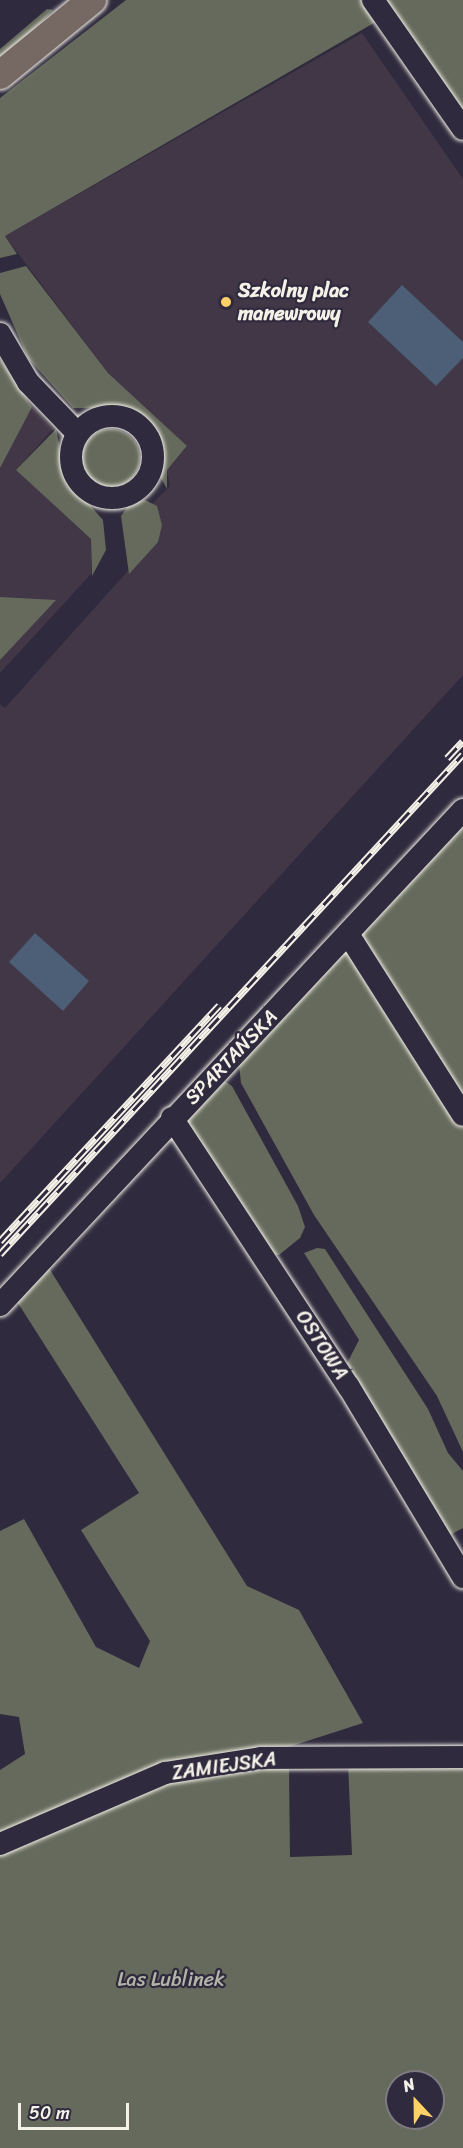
<!DOCTYPE html>
<html>
<head>
<meta charset="utf-8">
<style>
  body { margin:0 }
  #map { position:relative; width:463px; height:2148px; overflow:hidden; background:#2f2a3d; font-family:Sriracha,sans-serif }
  div>[style] { position:absolute }
  .built>* { inset:0; background:#423747 }
  .green>* { inset:0; background:#656a5c }
  .round { border-radius:50% }
  .water>* { inset:0; background:#4d5e77 }
  .roads { filter:drop-shadow(0 0 2px #f4f1e8) drop-shadow(0 0 2px #f4f1e8) }
  .minor>* { height:22px; margin:-11px; padding:0 11px; transform-origin:11px; border-radius:11px; background:#2f2a3d }
  .minor>.ring { margin:-11px; padding:0; box-sizing:content-box; background:none; border:22px solid #2f2a3d; border-radius:50% }
  .major>* { height:28px; margin:-14px; padding:0 14px; transform-origin:14px; border-radius:14px; background:#766964 }
  .rail>* { height:7px; margin-top:-3.5px; transform-origin:0; background:repeating-linear-gradient(90deg,#2f2a3d 0 14px,#f4f1e8 0 28px); box-sizing:border-box; border-block:2px solid #f4f1e8 }
  .dots>* { width:16px; height:16px; translate:-50% -50%; box-sizing:border-box; border:3px solid #2f2a3d; border-radius:50% }
  span { translate:-50% -50%; white-space:nowrap; text-align:center; line-height:1.15; -webkit-text-stroke:4.5px #2f2a3d; paint-order:stroke }
  .poi-label { font-size:20px; color:#f4f1e8; font-weight:700 }
  .left { translate:0 -50%; text-align:left }
  .street-label { font-size:20px; color:#f4f1e8 }
  .park-label { font-size:20px; color:#b4b4a9 }
  .north { position:absolute; left:385px; top:2070px; width:60px; height:60px; box-sizing:border-box; background:#2f2a3d; border:2px solid #7e7a81; border-radius:50%; rotate:338deg; font-size:16px; font-weight:700; line-height:24px; text-align:center; color:#f4f1e8 }
  .north::after { content:''; display:block; margin:auto; width:21px; height:27px; background:#ffd166; clip-path:polygon(50% 0,100% 100%,50% 72%,0 100%) }
  .scale { position:absolute; left:18px; top:2103px; width:111px; height:27px; box-sizing:border-box; border:3px solid #f4f1e8; border-top:0; padding-left:8px; font-size:18px; line-height:21px; white-space:nowrap; color:#f4f1e8; -webkit-text-stroke:4px #2f2a3d; paint-order:stroke }
</style>
</head>
<body>
<div id="map">
  <div class="built">
    <i style="clip-path:polygon(362px 33px,463px 179px,463px 675px,0 1183px,0 704px,5px 708px,159px 536px,139px 517px,170px 486px,167px 470px,187px 447px,108px 373px,5px 236px)"></i>
    <i style="clip-path:polygon(0 359px,28px 402px,53px 429px,16px 470px,91px 539px,91px 574px,0 673px)"></i>
  </div>
  <div class="green">
    <i style="clip-path:polygon(126px 0,365px 0,379px 20px,5px 236px,17px 254px,0 258px,0 98px)"></i>
    <i style="clip-path:polygon(382px 0,463px 0,463px 116px)"></i>
    <i style="clip-path:polygon(47px 9px,53px 10px,0 63px,0 49px)"></i>
    <i style="clip-path:polygon(26px 266px,108px 373px,187px 446px,167px 470px,167px 489px,160px 476px,155px 435px,143px 420px,115px 409px,73px 408px,28px 358px,0 294px,0 273px)"></i>
    <i style="clip-path:polygon(0 359px,32px 407px,0 468px)"></i>
    <i style="clip-path:polygon(56px 429px,66px 478px,103px 520px,106px 550px,92px 576px,91px 539px,16px 470px)"></i>
    <i class="round" style="left:82px;top:429px;width:58px;height:58px"></i>
    <i style="clip-path:polygon(145px 500px,157px 506px,162px 525px,158px 542px,129px 574px,121px 516px,131px 502px)"></i>
    <i style="clip-path:polygon(0 597px,56px 600px,0 660px)"></i>
    <i style="clip-path:polygon(463px 820px,463px 1452px,437px 1396px,314px 1215px,241px 1083px,239px 1064px,342px 949px,365px 951px,361px 931px)"></i>
    <i style="clip-path:polygon(223px 1080px,232px 1086px,298px 1206px,305px 1227px,300px 1238px,279px 1255px,268px 1255px,184px 1126px,213px 1083px)"></i>
    <i style="clip-path:polygon(317px 1248px,325px 1249px,428px 1409px,448px 1453px,463px 1471px,463px 1528px,446px 1537px,343px 1371px,359px 1340px,304px 1253px)"></i>
    <i style="clip-path:polygon(47px 1265px,247px 1586px,299px 1610px,363px 1723px,270px 1753px,164px 1769px,0 1839px,0 1770px,25px 1754px,19px 1717px,0 1714px,0 1531px,24px 1519px,96px 1647px,139px 1668px,150px 1641px,81px 1530px,139px 1493px,16px 1300px)"></i>
    <i style="clip-path:polygon(evenodd,348px 1763px,463px 1765px,463px 2148px,0 2148px,0 1848px,165px 1778px,289px 1765px,290px 1857px,352px 1855px,348px 1763px,397px 2082px,433px 2082px,433px 2118px,397px 2118px,397px 2082px)"></i>
  </div>
  <div class="water">
    <i style="clip-path:polygon(402px 285px,463px 342px,463px 358px,436px 386px,368px 322px)"></i>
    <i style="clip-path:polygon(35px 933px,89px 981px,63px 1011px,9px 962px)"></i>
  </div>
  <div class="roads">
    <div class="minor">
      <i style="left:373px;top:0;width:157px;rotate:55.1deg"></i>
      <i style="left:0;top:334px;width:56px;rotate:59.7deg"></i>
      <i style="left:28px;top:382px;width:72px;rotate:46.1deg"></i>
      <i class="ring" style="left:71px;top:416px;width:60px;height:60px"></i>
      <i style="left:348px;top:934px;width:214px;rotate:57.6deg"></i>
      <i style="left:172px;top:1118px;width:322px;rotate:56.7deg"></i>
      <i style="left:349px;top:1387px;width:222px;rotate:59deg"></i>
      <i style="left:0;top:1305px;width:678px;rotate:-46.91deg"></i>
      <i style="left:0;top:1844px;width:180px;rotate:-23.3deg"></i>
      <i style="left:165px;top:1773px;width:97px;rotate:-8.9deg"></i>
      <i style="left:261px;top:1758px;width:202px;rotate:-0.3deg"></i>
    </div>
    <div class="major">
      <i style="left:0;top:75px;width:119px;rotate:-39.2deg"></i>
    </div>
  </div>
  <div class="rail">
    <i style="left:447px;top:758px;width:23px;rotate:-47deg"></i>
    <i style="left:0;top:1241px;width:322px;rotate:-47.1deg"></i>
    <i style="left:0;top:1254px;width:681px;rotate:-47.2deg"></i>
  </div>
  <div class="dots">
    <i style="left:226px;top:302px;background:#ffd166"></i>
  </div>
  <div class="poi-label">
    <span class="left" style="left:238px;top:302px">Szkolny plac<br>manewrowy</span>
  </div>
  <div class="street-label">
    <span style="left:231px;top:1057px;rotate:-46deg">SPARTAŃSKA</span>
    <span style="left:322px;top:1345px;rotate:57deg">OSTOWA</span>
    <span style="left:224px;top:1766px;rotate:-8deg">ZAMIEJSKA</span>
  </div>
  <div class="park-label">
    <span style="left:171px;top:1979px">Las Lublinek</span>
  </div>
  <div class="north">N</div>
  <div class="scale">50 m</div>
</div>
</body>
</html>
